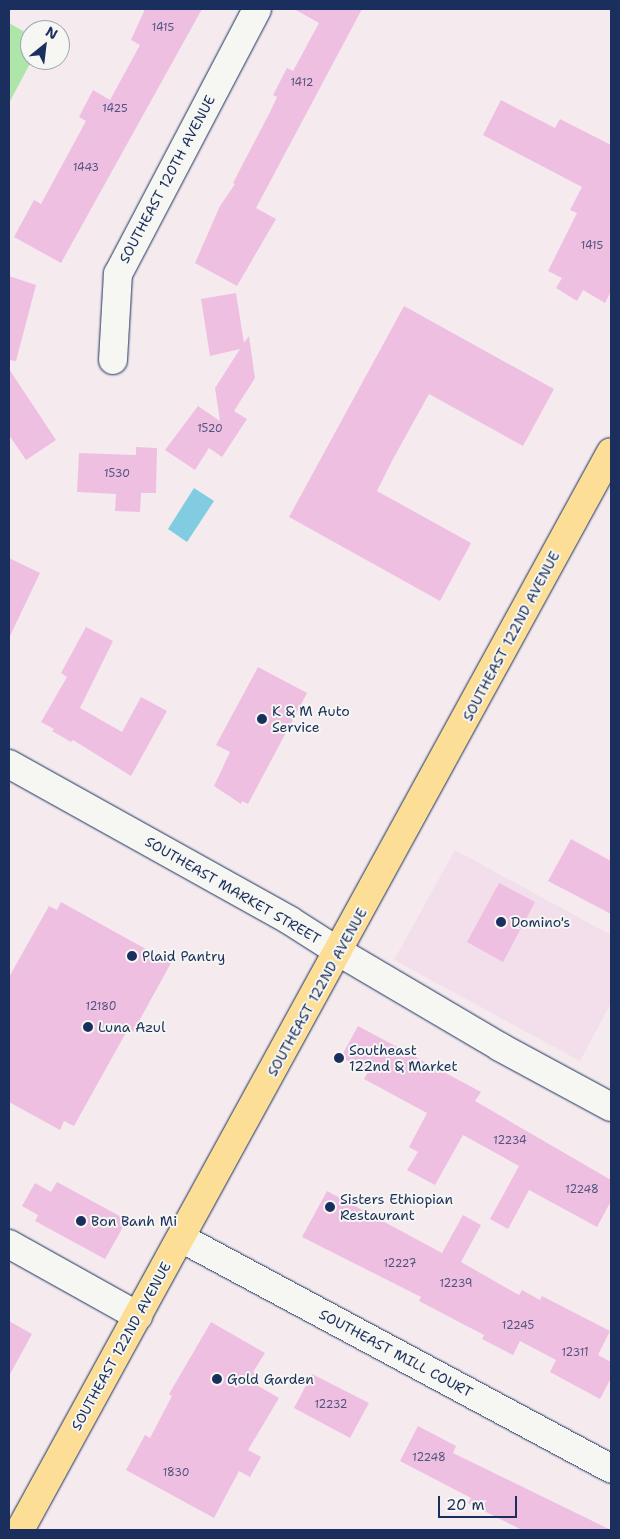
<!DOCTYPE html>
<html>
<head>
<meta charset="utf-8">
<style>
  body { margin:0 }
  #map { position:relative; width:620px; height:1539px; overflow:hidden; background:#f5ebef; font-family:"Shantell Sans",sans-serif }
  div>[style] { position:absolute }
  .built>* { inset:0; background:#f3deeb }
  .green>* { inset:0; background:#aee5a9 }
  .water>* { inset:0; background:#82cce2 }
  .building>* { inset:0; background:#efbfe1 }
  .roads { filter:drop-shadow(0 0 1px #1b2f5e) drop-shadow(0 0 1px #1b2f5e) }
  .minor>* { height:28px; margin:-14px; padding:0 14px; transform-origin:14px; border-radius:14px; background:#f6f6f2 }
  .tertiary>* { height:28px; margin:-14px; padding:0 14px; transform-origin:14px; border-radius:14px; background:#f6f6f2 }
  .primary>* { height:28px; margin:-14px; padding:0 14px; transform-origin:14px; border-radius:14px; background:#fcde96 }
  .dots>* { width:14px; height:14px; translate:-50% -50%; box-sizing:border-box; border:2px solid #f6f6f2; border-radius:50% }
  span { translate:-50% -50%; white-space:nowrap; text-align:center; line-height:1.15; -webkit-text-stroke:4px #f6f6f2; paint-order:stroke }
  .number-label { font-size:11px; color:#50537f }
  .number-label span { -webkit-text-stroke-width:0 }
  .street-label { font-size:14px; color:#1b2f5e }
  .poi-label { font-size:14px; color:#1b2f5e }
  .left { translate:0 -50%; text-align:left }
  .frame { position:absolute; inset:0; border:10px solid #1b2f5e; pointer-events:none }
  .north { position:absolute; left:20px; top:20px; width:50px; height:50px; box-sizing:border-box; background:#f6f6f2; border:1px solid #9ea6b7; border-radius:50%; rotate:29deg; font-size:14px; font-weight:700; line-height:20px; text-align:center; color:#1b2f5e }
  .north::after { content:''; display:block; margin:auto; width:18px; height:22px; background:#1b2f5e; clip-path:polygon(50% 0,100% 100%,50% 72%,0 100%) }
  .scale { position:absolute; left:438px; top:1496px; width:79px; height:22px; box-sizing:border-box; border:2px solid #1b2f5e; border-top:0; padding-left:6px; font-size:15px; line-height:18px; white-space:nowrap; color:#1b2f5e; -webkit-text-stroke:4px #f6f6f2; paint-order:stroke }
</style>
</head>
<body>
<div id="map">
  <div class="built">
    <i style="clip-path:polygon(455px 850px,611px 935px,611px 1003px,580px 1061px,394px 960px)"></i>
  </div>
  <div class="green">
    <i style="clip-path:polygon(9px 23px,30px 35px,32px 60px,9px 103px)"></i>
  </div>
  <div class="water">
    <i style="clip-path:polygon(194px 488px,214px 501px,187px 542px,168px 529px)"></i>
  </div>
  <div class="building">
    <i style="clip-path:polygon(145px 9px,202px 9px,61px 263px,14px 237px,34px 200px,41px 204px,86px 121px,79px 117px,93px 90px,110px 100px,140px 45px,131px 40px)"></i>
    <i style="clip-path:polygon(294px 9px,362px 9px,256px 208px,276px 219px,237px 286px,195px 263px,220px 206px,235px 184px,233px 183px,270px 112px,277px 97px,273px 95px,287px 68px,293px 71px,319px 23px)"></i>
    <i style="clip-path:polygon(501px 100px,555px 128px,560px 119px,611px 145px,611px 291px,605px 303px,583px 290px,577px 301px,556px 288px,562px 278px,548px 271px,577px 213px,570px 210px,582px 187px,483px 135px)"></i>
    <i style="clip-path:polygon(9px 276px,36px 285px,16px 361px,9px 360px)"></i>
    <i style="clip-path:polygon(236px 293px,244px 343px,249px 336px,255px 378px,234px 411px,247px 419px,222px 457px,209px 448px,195px 470px,165px 450px,198px 406px,220px 421px,215px 388px,240px 349px,210px 356px,201px 299px)"></i>
    <i style="clip-path:polygon(404px 306px,554px 389px,523px 446px,429px 394px,393px 459px,377px 491px,471px 543px,440px 601px,289px 517px)"></i>
    <i style="clip-path:polygon(9px 369px,56px 440px,26px 460px,9px 435px)"></i>
    <i style="clip-path:polygon(136px 447px,157px 448px,156px 493px,141px 493px,140px 512px,115px 511px,116px 494px,77px 492px,79px 453px,136px 455px)"></i>
    <i style="clip-path:polygon(9px 558px,40px 573px,9px 638px)"></i>
    <i style="clip-path:polygon(86px 627px,113px 641px,80px 708px,122px 732px,141px 697px,167px 711px,131px 776px,73px 740px,71px 742px,52px 731px,54px 729px,41px 722px,67px 677px,61px 673px)"></i>
    <i style="clip-path:polygon(258px 667px,307px 693px,248px 804px,242px 801px,241px 804px,214px 786px,230px 752px,216px 745px)"></i>
    <i style="clip-path:polygon(571px 839px,611px 861px,611px 914px,548px 881px)"></i>
    <i style="clip-path:polygon(499px 883px,535px 902px,503px 962px,467px 942px)"></i>
    <i style="clip-path:polygon(61px 902px,171px 963px,133px 1032px,128px 1029px,74px 1126px,64px 1121px,60px 1130px,9px 1102px,9px 977px,49px 906px,57px 910px)"></i>
    <i style="clip-path:polygon(358px 1026px,481px 1092px,475px 1101px,611px 1180px,611px 1201px,597px 1227px,529px 1190px,508px 1229px,490px 1219px,519px 1166px,463px 1135px,435px 1185px,407px 1170px,418px 1152px,409px 1147px,427px 1113px,364px 1079px,368px 1072px,341px 1057px)"></i>
    <i style="clip-path:polygon(57px 1182px,127px 1220px,105px 1259px,35px 1221px,38px 1215px,22px 1206px,35px 1183px,51px 1192px)"></i>
    <i style="clip-path:polygon(327px 1191px,442px 1253px,463px 1215px,481px 1225px,461px 1262px,519px 1295px,522px 1290px,540px 1300px,542px 1296px,610px 1331px,598px 1355px,611px 1362px,611px 1378px,600px 1399px,550px 1372px,556px 1360px,520px 1341px,513px 1355px,482px 1339px,484px 1335px,419px 1301px,421px 1297px,302px 1237px)"></i>
    <i style="clip-path:polygon(9px 1321px,32px 1334px,9px 1376px)"></i>
    <i style="clip-path:polygon(211px 1322px,265px 1353px,253px 1372px,258px 1375px,253px 1383px,279px 1398px,248px 1450px,261px 1457px,250px 1477px,239px 1471px,214px 1518px,126px 1470px,145px 1435px,150px 1438px,172px 1396px,169px 1394px)"></i>
    <i style="clip-path:polygon(312px 1374px,369px 1403px,350px 1438px,294px 1408px)"></i>
    <i style="clip-path:polygon(418px 1426px,456px 1446px,453px 1453px,611px 1530px,522px 1530px,468px 1503px,471px 1498px,400px 1461px)"></i>
  </div>
  <div class="roads">
    <div class="minor">
      <i style="left:113px;top:360px;width:86px;rotate:-86.7deg"></i>
      <i style="left:118px;top:274px;width:299px;rotate:-62.3deg"></i>
      <i style="left:339px;top:952px;width:187px;rotate:30.5deg"></i>
      <i style="left:500px;top:1047px;width:126px;rotate:28.4deg"></i>
      <i style="left:181px;top:1238px;width:488px;rotate:28.2deg"></i>
      <i style="left:9px;top:1244px;width:148px;rotate:29.2deg"></i>
    </div>
    <div class="tertiary">
      <i style="left:9px;top:764px;width:321px;rotate:29.1deg"></i>
      <i style="left:289px;top:920px;width:59px;rotate:32.6deg"></i>
    </div>
    <div class="primary">
      <i style="left:20px;top:1530px;width:1229px;rotate:-61.27deg"></i>
    </div>
  </div>
  <div class="dots">
    <i style="left:262px;top:719px;background:#1b2f5e"></i>
    <i style="left:501px;top:922px;background:#1b2f5e"></i>
    <i style="left:132px;top:956px;background:#1b2f5e"></i>
    <i style="left:88px;top:1027px;background:#1b2f5e"></i>
    <i style="left:339px;top:1058px;background:#1b2f5e"></i>
    <i style="left:330px;top:1207px;background:#1b2f5e"></i>
    <i style="left:81px;top:1221px;background:#1b2f5e"></i>
    <i style="left:217px;top:1379px;background:#1b2f5e"></i>
  </div>
  <div class="number-label">
    <span style="left:163px;top:28px">1415</span>
    <span style="left:302px;top:83px">1412</span>
    <span style="left:115px;top:109px">1425</span>
    <span style="left:86px;top:168px">1443</span>
    <span style="left:592px;top:246px">1415</span>
    <span style="left:210px;top:429px">1520</span>
    <span style="left:117px;top:474px">1530</span>
    <span style="left:101px;top:1007px">12180</span>
    <span style="left:510px;top:1141px">12234</span>
    <span style="left:582px;top:1190px">12248</span>
    <span style="left:400px;top:1264px">12227</span>
    <span style="left:456px;top:1284px">12239</span>
    <span style="left:518px;top:1326px">12245</span>
    <span style="left:575px;top:1353px">12311</span>
    <span style="left:331px;top:1405px">12232</span>
    <span style="left:429px;top:1458px">12248</span>
    <span style="left:176px;top:1473px">1830</span>
  </div>
  <div class="street-label">
    <span style="left:167px;top:179px;rotate:-62deg">SOUTHEAST 120TH AVENUE</span>
    <span style="left:511px;top:636px;rotate:-62deg">SOUTHEAST 122ND AVENUE</span>
    <span style="left:233px;top:890px;rotate:30deg">SOUTHEAST MARKET STREET</span>
    <span style="left:317px;top:992px;rotate:-61deg">SOUTHEAST 122ND AVENUE</span>
    <span style="left:121px;top:1346px;rotate:-61deg">SOUTHEAST 122ND AVENUE</span>
    <span style="left:396px;top:1353px;rotate:28deg">SOUTHEAST MILL COURT</span>
  </div>
  <div class="poi-label">
    <span class="left" style="left:272px;top:719px">K &amp; M Auto<br>Service</span>
    <span class="left" style="left:511px;top:922px">Domino's</span>
    <span class="left" style="left:142px;top:956px">Plaid Pantry</span>
    <span class="left" style="left:98px;top:1027px">Luna Azul</span>
    <span class="left" style="left:349px;top:1058px">Southeast<br>122nd &amp; Market</span>
    <span class="left" style="left:340px;top:1207px">Sisters Ethiopian<br>Restaurant</span>
    <span class="left" style="left:91px;top:1221px">Bon Banh Mi</span>
    <span class="left" style="left:227px;top:1379px">Gold Garden</span>
  </div>
  <div class="frame"></div>
  <div class="north">N</div>
  <div class="scale">20 m</div>
</div>
</body>
</html>
